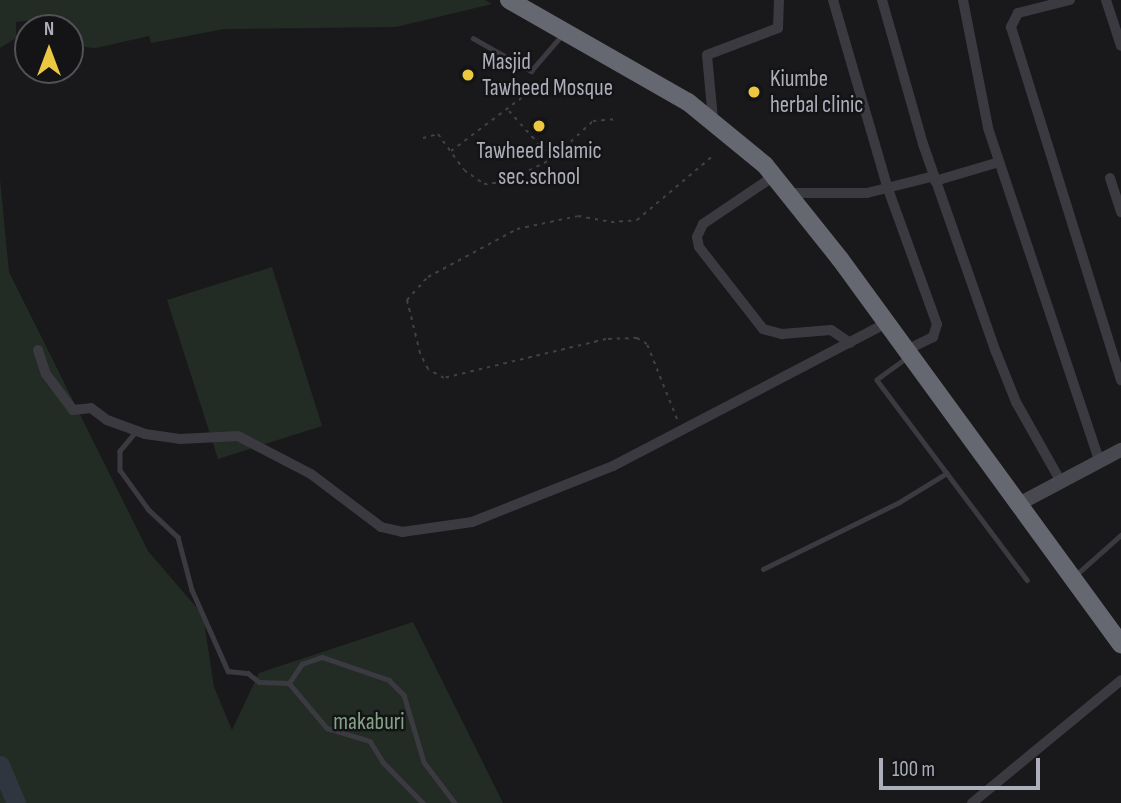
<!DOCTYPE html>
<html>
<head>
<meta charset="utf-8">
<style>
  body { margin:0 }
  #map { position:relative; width:1121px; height:803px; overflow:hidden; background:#19191b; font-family:"Sofia Sans Condensed",sans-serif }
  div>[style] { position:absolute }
  .green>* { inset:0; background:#232b25 }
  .river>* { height:19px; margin:-9.5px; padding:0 9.5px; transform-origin:9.5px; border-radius:9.5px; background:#2f363f }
  .path>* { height:2px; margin-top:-1px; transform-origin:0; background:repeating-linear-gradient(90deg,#404147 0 3.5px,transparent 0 8.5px) }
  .lane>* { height:4.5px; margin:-2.25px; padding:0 2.25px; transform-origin:2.25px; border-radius:2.25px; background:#3a3a40 }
  .street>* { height:10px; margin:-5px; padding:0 5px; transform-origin:5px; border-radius:5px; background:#3a3a40 }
  .secondary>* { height:14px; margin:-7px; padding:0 7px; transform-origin:7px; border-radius:7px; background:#484950 }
  .highway>* { height:18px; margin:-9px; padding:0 9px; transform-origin:9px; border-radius:9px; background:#666871 }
  .dots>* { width:19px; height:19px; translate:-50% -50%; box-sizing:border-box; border:4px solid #141416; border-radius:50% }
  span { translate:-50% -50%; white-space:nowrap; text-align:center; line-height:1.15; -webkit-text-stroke:5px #141416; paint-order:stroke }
  .poi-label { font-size:23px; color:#acaeba }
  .left { translate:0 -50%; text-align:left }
  .park-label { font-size:23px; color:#84a489 }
  .north { position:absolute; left:14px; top:14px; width:70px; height:70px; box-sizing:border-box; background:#141416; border:2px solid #515258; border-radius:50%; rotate:0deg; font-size:19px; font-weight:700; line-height:28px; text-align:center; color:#acaeba }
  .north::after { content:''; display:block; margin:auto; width:24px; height:32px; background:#ecc740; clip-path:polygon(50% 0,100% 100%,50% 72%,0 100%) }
  .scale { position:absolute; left:879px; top:758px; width:161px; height:32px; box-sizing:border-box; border:4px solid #acaeba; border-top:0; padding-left:9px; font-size:21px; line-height:24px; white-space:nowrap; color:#acaeba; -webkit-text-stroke:5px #141416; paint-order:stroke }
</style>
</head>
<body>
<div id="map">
  <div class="green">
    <i style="clip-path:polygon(0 0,485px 0,492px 4px,396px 27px,224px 29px,151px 43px,149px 36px,96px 48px,71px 46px,70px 28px,59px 28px,52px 18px,16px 22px,16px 38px,0 48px)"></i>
    <i style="clip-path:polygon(0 179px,9px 272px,148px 551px,203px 615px,214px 687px,232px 730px,259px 673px,413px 622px,503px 803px,0 803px)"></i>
    <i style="clip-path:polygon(272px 267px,322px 426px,218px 459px,167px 300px)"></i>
  </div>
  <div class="river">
    <i style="left:0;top:765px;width:41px;rotate:67.2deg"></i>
  </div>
  <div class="path">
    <i style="left:509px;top:111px;width:64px;rotate:48.1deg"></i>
    <i style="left:423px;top:138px;width:16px;rotate:-15deg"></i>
    <i style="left:438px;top:134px;width:44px;rotate:54.2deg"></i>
    <i style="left:464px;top:170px;width:24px;rotate:35deg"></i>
    <i style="left:484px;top:184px;width:22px;rotate:-5deg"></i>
    <i style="left:506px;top:182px;width:51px;rotate:-26.6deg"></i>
    <i style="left:552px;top:159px;width:56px;rotate:-42.8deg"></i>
    <i style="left:593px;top:121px;width:21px;rotate:-5deg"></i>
    <i style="left:568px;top:147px;width:23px;rotate:34deg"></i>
    <i style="left:451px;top:151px;width:106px;rotate:-37deg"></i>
    <i style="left:677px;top:419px;width:81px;rotate:-111.8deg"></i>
    <i style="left:647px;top:344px;width:12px;rotate:-149deg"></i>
    <i style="left:637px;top:338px;width:31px;rotate:178deg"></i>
    <i style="left:606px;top:339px;width:167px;rotate:166.5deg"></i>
    <i style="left:444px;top:378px;width:18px;rotate:-151deg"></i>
    <i style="left:428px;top:369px;width:18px;rotate:-117deg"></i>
    <i style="left:420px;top:353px;width:55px;rotate:-103.8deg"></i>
    <i style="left:407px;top:300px;width:31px;rotate:-48deg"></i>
    <i style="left:428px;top:277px;width:101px;rotate:-28.3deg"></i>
    <i style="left:517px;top:229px;width:62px;rotate:-12deg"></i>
    <i style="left:578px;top:216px;width:34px;rotate:10deg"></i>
    <i style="left:611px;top:222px;width:26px;rotate:-4deg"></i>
    <i style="left:637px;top:220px;width:101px;rotate:-40.2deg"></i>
  </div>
  <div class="lane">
    <i style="left:473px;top:38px;width:67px;rotate:29.6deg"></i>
    <i style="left:531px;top:71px;width:48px;rotate:-49.3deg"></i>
    <i style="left:907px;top:358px;width:37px;rotate:144deg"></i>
    <i style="left:877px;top:380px;width:250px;rotate:53.1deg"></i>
    <i style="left:136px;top:432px;width:25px;rotate:130deg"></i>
    <i style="left:120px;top:451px;width:19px;rotate:90deg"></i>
    <i style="left:120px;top:470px;width:49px;rotate:54.1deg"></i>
    <i style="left:149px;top:510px;width:40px;rotate:43deg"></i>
    <i style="left:178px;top:537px;width:55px;rotate:75.2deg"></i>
    <i style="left:192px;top:590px;width:89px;rotate:66deg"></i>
    <i style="left:228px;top:671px;width:20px;rotate:6deg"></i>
    <i style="left:248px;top:673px;width:14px;rotate:39deg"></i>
    <i style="left:259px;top:682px;width:30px;rotate:2deg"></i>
    <i style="left:289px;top:683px;width:23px;rotate:-56deg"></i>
    <i style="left:302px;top:664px;width:21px;rotate:-19deg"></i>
    <i style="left:322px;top:657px;width:71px;rotate:18.9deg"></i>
    <i style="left:389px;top:680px;width:21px;rotate:45deg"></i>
    <i style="left:404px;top:695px;width:70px;rotate:73.4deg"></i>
    <i style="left:424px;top:762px;width:51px;rotate:52.9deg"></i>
    <i style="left:763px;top:569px;width:150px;rotate:-26.1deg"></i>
    <i style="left:898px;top:503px;width:57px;rotate:-31.5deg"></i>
    <i style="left:1077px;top:574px;width:59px;rotate:-41.6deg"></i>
    <i style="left:289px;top:683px;width:59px;rotate:49.8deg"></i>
    <i style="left:327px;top:728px;width:45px;rotate:16.8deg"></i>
    <i style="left:370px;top:741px;width:25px;rotate:58deg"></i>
    <i style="left:383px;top:762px;width:57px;rotate:45.7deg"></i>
  </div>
  <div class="street">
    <i style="left:833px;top:0;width:197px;rotate:73.8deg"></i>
    <i style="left:888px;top:189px;width:144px;rotate:70.1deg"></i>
    <i style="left:937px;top:324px;width:14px;rotate:107deg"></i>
    <i style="left:933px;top:337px;width:30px;rotate:154deg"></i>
    <i style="left:882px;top:0;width:150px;rotate:74.1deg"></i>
    <i style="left:923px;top:144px;width:220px;rotate:70.7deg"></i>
    <i style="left:996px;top:352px;width:54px;rotate:68.2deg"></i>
    <i style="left:1016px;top:402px;width:92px;rotate:60.6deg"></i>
    <i style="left:963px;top:0;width:130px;rotate:78.9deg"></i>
    <i style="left:988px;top:128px;width:352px;rotate:71.5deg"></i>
    <i style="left:1070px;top:0;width:54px;rotate:166deg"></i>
    <i style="left:1018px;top:13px;width:16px;rotate:117deg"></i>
    <i style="left:1011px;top:27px;width:370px;rotate:72.7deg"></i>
    <i style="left:1106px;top:0;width:48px;rotate:71.9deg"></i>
    <i style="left:713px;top:119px;width:64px;rotate:-95.4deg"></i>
    <i style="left:707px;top:55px;width:76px;rotate:-20.8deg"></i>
    <i style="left:778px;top:28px;width:28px;rotate:-88deg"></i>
    <i style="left:774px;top:176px;width:86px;rotate:145.9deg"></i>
    <i style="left:703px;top:224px;width:14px;rotate:115deg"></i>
    <i style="left:697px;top:237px;width:10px;rotate:79deg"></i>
    <i style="left:699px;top:247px;width:104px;rotate:52deg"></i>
    <i style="left:763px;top:329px;width:20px;rotate:15deg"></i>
    <i style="left:782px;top:334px;width:49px;rotate:-4.7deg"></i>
    <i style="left:831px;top:330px;width:23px;rotate:34deg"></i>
    <i style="left:1110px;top:178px;width:36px;rotate:72deg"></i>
    <i style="left:935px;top:181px;width:67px;rotate:-16.5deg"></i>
    <i style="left:788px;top:193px;width:79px"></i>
    <i style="left:867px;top:193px;width:69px;rotate:-14.2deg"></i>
    <i style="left:38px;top:350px;width:25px;rotate:72deg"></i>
    <i style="left:46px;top:374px;width:45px;rotate:53.1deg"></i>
    <i style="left:73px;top:410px;width:18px;rotate:-6deg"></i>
    <i style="left:91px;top:408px;width:20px;rotate:37deg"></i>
    <i style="left:107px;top:420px;width:40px;rotate:20.2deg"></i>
    <i style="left:145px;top:434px;width:35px;rotate:8deg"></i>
    <i style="left:180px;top:439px;width:58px;rotate:-3deg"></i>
    <i style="left:238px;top:436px;width:82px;rotate:27.5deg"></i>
    <i style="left:311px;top:474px;width:88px;rotate:37.1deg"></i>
    <i style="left:381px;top:527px;width:22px;rotate:13deg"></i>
    <i style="left:402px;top:532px;width:71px;rotate:-8.1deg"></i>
    <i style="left:472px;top:522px;width:152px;rotate:-21.7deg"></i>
    <i style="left:613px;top:466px;width:308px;rotate:-27.6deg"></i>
    <i style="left:972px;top:803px;width:193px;rotate:-39.5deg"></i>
  </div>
  <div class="secondary">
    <i style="left:1017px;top:505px;width:118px;rotate:-27.9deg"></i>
  </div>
  <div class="highway">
    <i style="left:509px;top:0;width:206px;rotate:29.7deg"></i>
    <i style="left:688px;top:102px;width:99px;rotate:39.3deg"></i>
    <i style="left:765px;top:165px;width:120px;rotate:51.4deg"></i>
    <i style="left:840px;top:259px;width:477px;rotate:53.9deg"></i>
  </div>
  <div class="dots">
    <i style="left:468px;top:75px;background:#ecc740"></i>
    <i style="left:754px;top:92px;background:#ecc740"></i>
    <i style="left:539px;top:126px;background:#ecc740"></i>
  </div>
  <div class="poi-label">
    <span class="left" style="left:482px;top:75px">Masjid<br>Tawheed Mosque</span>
    <span class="left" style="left:770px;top:92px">Kiumbe<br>herbal clinic</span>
    <span style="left:539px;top:164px">Tawheed Islamic<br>sec.school</span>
  </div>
  <div class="park-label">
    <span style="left:369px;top:722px">makaburi</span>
  </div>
  <div class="north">N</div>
  <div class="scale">100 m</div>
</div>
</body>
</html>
